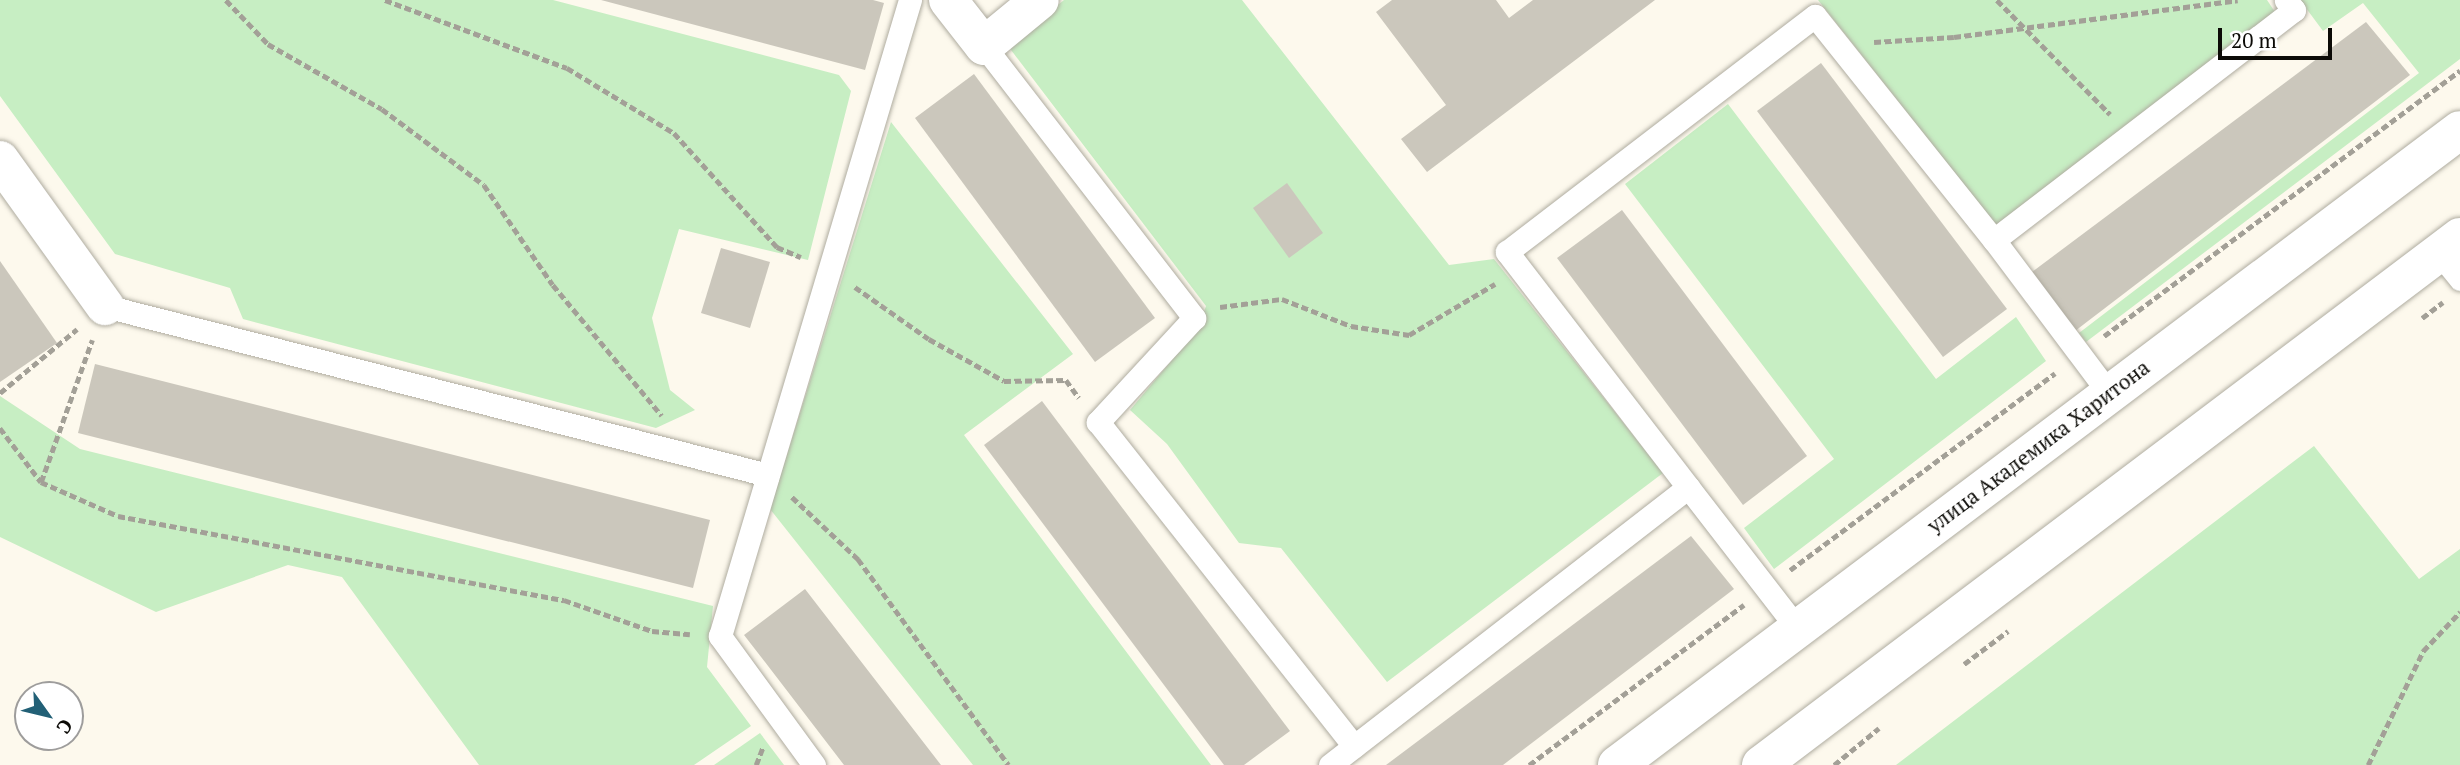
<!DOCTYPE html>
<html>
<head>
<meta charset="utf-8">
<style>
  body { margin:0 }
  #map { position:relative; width:2460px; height:765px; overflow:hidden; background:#fdf9ed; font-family:"PT Serif",serif }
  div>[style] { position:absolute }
  .green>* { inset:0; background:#c7eec3 }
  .building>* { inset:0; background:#cbc7bc }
  .path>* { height:4.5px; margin-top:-2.25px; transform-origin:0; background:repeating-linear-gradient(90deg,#a3a097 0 7px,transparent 0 10.5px) }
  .roads { filter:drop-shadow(0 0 2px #afaca0) drop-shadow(0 0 2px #afaca0) }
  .lane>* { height:23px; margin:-11.5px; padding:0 11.5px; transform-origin:11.5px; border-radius:11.5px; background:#fff }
  .street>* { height:38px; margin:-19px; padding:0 19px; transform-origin:19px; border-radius:19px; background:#fff }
  .secondary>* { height:38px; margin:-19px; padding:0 19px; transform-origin:19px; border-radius:19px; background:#fff }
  span { translate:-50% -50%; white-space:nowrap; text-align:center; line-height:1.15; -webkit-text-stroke:5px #fff; paint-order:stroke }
  .street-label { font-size:21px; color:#0c0b07 }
  .north { position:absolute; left:14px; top:681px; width:70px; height:70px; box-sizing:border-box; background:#fff; border:2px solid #9e9d9c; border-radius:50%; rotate:124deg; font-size:19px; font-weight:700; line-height:28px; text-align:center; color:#0c0b07 }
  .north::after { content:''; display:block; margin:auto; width:24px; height:32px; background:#226076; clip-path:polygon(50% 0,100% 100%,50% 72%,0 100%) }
  .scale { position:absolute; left:2218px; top:28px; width:114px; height:32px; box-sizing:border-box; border:4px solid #0c0b07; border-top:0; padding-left:9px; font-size:21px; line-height:24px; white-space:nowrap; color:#0c0b07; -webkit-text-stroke:5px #fff; paint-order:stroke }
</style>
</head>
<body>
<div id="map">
  <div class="green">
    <i style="clip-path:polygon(0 0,553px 0,839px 75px,851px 91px,808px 260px,679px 229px,652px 318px,670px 390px,695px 410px,656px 428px,243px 319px,230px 288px,115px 254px,0 96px)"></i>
    <i style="clip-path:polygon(1064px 0,1242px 0,1449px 265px,1494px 259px,1663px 473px,1387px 682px,1281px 548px,1239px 543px,1167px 444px,1130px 410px,1198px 329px,1206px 306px,1008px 46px)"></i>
    <i style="clip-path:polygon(1818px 0,2267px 0,2275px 12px,1996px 225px)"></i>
    <i style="clip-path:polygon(2300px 0,2460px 0,2460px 59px,2086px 342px,2079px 333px,2419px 73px,2363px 3px,2323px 31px)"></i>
    <i style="clip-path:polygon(1728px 104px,1936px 379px,2016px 317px,2046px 361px,1774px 569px,1744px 528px,1834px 459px,1625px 184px)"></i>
    <i style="clip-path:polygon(891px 122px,1073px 354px,964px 435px,1211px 765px,973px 765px,770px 509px)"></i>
    <i style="clip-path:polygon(0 396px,80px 449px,713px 606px,707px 667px,751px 726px,694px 765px,479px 765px,342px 577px,288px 565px,156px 612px,0 537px)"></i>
    <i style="clip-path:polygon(2314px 446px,2419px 579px,2460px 549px,2460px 765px,1896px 765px)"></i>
    <i style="clip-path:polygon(760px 733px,784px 765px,714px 765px)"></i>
  </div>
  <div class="building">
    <i style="clip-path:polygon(601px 0,873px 0,884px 3px,865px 70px)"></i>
    <i style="clip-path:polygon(1392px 0,1496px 0,1509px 18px,1533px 0,1655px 0,1427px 172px,1401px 139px,1446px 105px,1376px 12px)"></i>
    <i style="clip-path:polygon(2366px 22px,2410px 75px,2075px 331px,2032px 272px)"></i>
    <i style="clip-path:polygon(1821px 63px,2007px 309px,1943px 357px,1757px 111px)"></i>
    <i style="clip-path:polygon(974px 74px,1155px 318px,1095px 362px,915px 118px)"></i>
    <i style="clip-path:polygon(1287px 183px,1323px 233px,1289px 258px,1253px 208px)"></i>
    <i style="clip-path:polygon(1622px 210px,1807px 456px,1743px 505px,1557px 258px)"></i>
    <i style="clip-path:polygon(721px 248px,770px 262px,750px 328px,701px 313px)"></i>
    <i style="clip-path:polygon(0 261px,57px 343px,0 382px)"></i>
    <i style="clip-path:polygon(95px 364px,710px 520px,693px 588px,78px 433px)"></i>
    <i style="clip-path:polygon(1042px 401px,1290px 731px,1244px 765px,1224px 765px,984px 445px)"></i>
    <i style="clip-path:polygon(1691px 536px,1734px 589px,1503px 765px,1386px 765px)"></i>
    <i style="clip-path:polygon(805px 589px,941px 765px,844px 765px,765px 662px,744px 635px)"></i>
  </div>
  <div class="path">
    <i style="left:226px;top:0;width:61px;rotate:46.3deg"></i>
    <i style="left:268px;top:44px;width:131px;rotate:29.7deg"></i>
    <i style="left:382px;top:109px;width:127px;rotate:36.7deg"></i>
    <i style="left:484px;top:185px;width:121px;rotate:55.4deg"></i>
    <i style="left:553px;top:285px;width:170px;rotate:50.2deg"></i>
    <i style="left:385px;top:0;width:194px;rotate:20.5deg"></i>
    <i style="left:567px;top:68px;width:125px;rotate:31.3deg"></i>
    <i style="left:674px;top:133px;width:154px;rotate:47.9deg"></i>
    <i style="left:777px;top:247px;width:26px;rotate:23deg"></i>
    <i style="left:1997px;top:0;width:161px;rotate:45.3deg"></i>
    <i style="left:1874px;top:42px;width:80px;rotate:-3.6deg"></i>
    <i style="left:1954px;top:37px;width:286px;rotate:-7.4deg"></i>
    <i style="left:855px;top:287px;width:90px;rotate:35.1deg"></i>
    <i style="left:929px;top:339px;width:86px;rotate:29.2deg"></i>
    <i style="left:1004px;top:381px;width:62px;rotate:-0.9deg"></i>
    <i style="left:1066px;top:380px;width:22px;rotate:54deg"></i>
    <i style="left:1220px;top:307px;width:63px;rotate:-7.4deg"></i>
    <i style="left:1282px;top:299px;width:74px;rotate:21.4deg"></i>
    <i style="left:1351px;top:326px;width:59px;rotate:8.8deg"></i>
    <i style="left:1409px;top:335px;width:100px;rotate:-30.7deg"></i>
    <i style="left:2422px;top:318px;width:26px;rotate:-37deg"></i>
    <i style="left:2104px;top:336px;width:444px;rotate:-36.7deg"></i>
    <i style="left:0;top:393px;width:100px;rotate:-39.7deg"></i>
    <i style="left:0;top:428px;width:68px;rotate:52.8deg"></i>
    <i style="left:41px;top:482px;width:84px;rotate:23.8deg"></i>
    <i style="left:118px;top:516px;width:454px;rotate:10.7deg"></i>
    <i style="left:564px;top:600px;width:93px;rotate:19.4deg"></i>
    <i style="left:652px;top:631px;width:38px;rotate:5deg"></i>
    <i style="left:41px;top:482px;width:151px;rotate:-70.2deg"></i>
    <i style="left:792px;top:497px;width:91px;rotate:43.2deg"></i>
    <i style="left:858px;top:559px;width:255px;rotate:53.8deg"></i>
    <i style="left:1790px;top:570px;width:330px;rotate:-36.6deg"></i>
    <i style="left:1964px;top:664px;width:55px;rotate:-36.9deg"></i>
    <i style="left:756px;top:765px;width:19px;rotate:-69deg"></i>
    <i style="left:1529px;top:765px;width:268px;rotate:-36.7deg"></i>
    <i style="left:1834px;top:765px;width:58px;rotate:-39.4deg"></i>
    <i style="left:2368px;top:765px;width:127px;rotate:-64.2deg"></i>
    <i style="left:2423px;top:651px;width:54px;rotate:-46.5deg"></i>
  </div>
  <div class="roads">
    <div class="lane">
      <i style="left:984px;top:46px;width:344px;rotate:52.3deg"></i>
      <i style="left:1194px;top:318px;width:142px;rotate:132.7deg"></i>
      <i style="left:1098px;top:422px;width:413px;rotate:51.7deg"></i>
      <i style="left:1994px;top:240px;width:190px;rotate:53.1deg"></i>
      <i style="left:2440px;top:254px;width:32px;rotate:51deg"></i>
      <i style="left:105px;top:306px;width:684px;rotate:14.3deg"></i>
      <i style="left:1688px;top:487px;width:178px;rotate:52.3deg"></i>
      <i style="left:814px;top:765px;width:160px;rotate:-126.1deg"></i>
      <i style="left:720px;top:636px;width:664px;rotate:-73.37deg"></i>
      <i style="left:1330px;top:765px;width:453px;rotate:-37.8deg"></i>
      <i style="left:1688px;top:487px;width:297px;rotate:-127.6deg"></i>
      <i style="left:1507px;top:252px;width:388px;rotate:-37.5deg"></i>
      <i style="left:1815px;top:16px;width:287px;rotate:51.4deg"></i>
      <i style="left:1994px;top:240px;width:378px;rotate:-37.5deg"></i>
      <i style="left:2294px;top:10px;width:13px;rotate:-129deg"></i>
    </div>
    <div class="street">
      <i style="left:948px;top:0;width:58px;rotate:52deg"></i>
      <i style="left:984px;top:46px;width:72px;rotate:-39.4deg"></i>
      <i style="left:0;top:160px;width:180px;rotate:54.3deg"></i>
    </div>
    <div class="secondary">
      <i style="left:1617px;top:765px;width:1055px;rotate:-36.99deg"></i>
      <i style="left:1761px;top:765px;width:876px;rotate:-37.07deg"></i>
    </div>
  </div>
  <div class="street-label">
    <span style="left:2038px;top:446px;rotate:-37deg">улица Академика Харитона</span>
  </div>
  <div class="north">С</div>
  <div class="scale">20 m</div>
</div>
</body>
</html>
